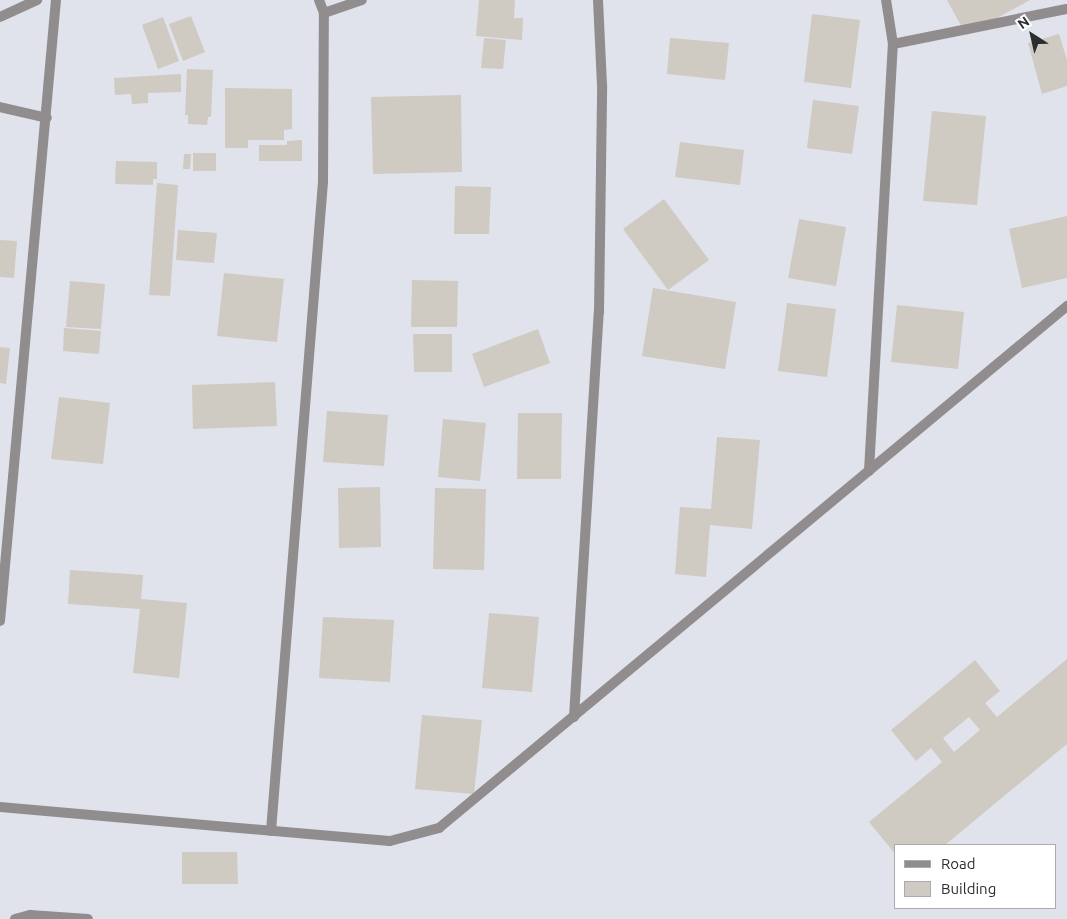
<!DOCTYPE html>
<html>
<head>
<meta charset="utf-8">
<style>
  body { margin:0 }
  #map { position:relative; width:1067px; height:919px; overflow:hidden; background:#e0e3eb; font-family:Ubuntu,sans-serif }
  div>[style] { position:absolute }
  .building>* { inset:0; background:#cfcac2 }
  .service>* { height:10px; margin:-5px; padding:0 5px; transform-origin:5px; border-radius:5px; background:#918d8e }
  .minor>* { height:10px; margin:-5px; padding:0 5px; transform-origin:5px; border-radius:5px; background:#918d8e }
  span { translate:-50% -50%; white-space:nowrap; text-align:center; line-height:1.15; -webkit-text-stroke:4px #fff; paint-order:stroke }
  .legend { position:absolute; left:894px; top:844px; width:162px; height:65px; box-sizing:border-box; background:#fff; border:1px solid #ababad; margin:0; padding:6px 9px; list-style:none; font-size:15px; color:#2c2d31 }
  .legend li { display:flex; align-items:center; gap:10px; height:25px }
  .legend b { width:25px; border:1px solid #ababad }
  .north { position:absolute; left:1007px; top:10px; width:50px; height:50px; -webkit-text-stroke:4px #fff; paint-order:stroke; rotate:325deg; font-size:14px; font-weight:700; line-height:20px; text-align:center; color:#2c2d31 }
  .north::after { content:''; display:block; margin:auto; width:18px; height:22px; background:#2c2d31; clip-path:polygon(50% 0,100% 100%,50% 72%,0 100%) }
</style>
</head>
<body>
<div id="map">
  <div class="building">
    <i style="clip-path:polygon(479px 0,515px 0,514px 18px,523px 18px,522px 40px,476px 36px)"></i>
    <i style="clip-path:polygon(947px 0,1030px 0,966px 35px)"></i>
    <i style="clip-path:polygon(812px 14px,860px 20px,851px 88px,804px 82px)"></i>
    <i style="clip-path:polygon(191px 16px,205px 52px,183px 61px,169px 24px)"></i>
    <i style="clip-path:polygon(163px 17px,179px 61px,158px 69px,142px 25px)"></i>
    <i style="clip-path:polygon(1059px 34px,1067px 60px,1067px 86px,1042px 94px,1028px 43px)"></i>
    <i style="clip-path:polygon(484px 38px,506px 40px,503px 69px,481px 68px)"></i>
    <i style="clip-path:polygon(670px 38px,729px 43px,725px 80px,667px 74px)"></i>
    <i style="clip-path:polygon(187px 69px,213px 70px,211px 117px,208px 117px,207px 125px,188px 124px,188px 115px,185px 115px)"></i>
    <i style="clip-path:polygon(181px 74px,181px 92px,148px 93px,148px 103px,132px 104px,131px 94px,115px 95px,114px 78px)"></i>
    <i style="clip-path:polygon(225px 88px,292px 89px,292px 129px,284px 130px,284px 140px,248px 140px,248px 148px,225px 148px)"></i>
    <i style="clip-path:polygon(461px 95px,462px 172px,373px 174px,371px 97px)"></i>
    <i style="clip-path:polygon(813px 100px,859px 106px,852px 154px,807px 148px)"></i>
    <i style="clip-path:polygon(932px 111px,986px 116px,977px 205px,923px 201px)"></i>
    <i style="clip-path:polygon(302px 140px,302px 161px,259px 161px,259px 145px,287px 145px,287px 141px)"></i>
    <i style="clip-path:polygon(680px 142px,744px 150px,740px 185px,675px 177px)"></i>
    <i style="clip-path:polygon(193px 153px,216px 153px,216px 171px,193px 171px)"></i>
    <i style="clip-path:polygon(184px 154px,191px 154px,190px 169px,183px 169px)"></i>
    <i style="clip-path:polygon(116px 161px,157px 162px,157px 179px,153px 179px,153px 185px,115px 184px)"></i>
    <i style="clip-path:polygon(157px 183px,178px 185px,170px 296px,149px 295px)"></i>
    <i style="clip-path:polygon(455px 186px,491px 187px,489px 234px,454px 234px)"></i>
    <i style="clip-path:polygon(664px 199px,709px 260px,668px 290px,623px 229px)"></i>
    <i style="clip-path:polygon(1067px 216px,1067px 278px,1022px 288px,1009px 229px)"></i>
    <i style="clip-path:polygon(799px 219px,846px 227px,836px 286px,788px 278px)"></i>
    <i style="clip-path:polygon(178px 230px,217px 233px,214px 263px,176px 260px)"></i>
    <i style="clip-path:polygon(0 240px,17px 241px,14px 278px,0 277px)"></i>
    <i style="clip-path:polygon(224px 273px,284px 279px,277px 342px,217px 336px)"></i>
    <i style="clip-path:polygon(412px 280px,458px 281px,457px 327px,411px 327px)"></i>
    <i style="clip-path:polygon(70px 281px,105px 284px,101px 329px,66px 327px)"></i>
    <i style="clip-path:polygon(653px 288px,736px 302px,725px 369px,642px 356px)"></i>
    <i style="clip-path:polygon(787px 303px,836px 309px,827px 377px,778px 371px)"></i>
    <i style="clip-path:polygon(897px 305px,964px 312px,958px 369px,891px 362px)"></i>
    <i style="clip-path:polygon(64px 328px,101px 331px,99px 354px,63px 351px)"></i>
    <i style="clip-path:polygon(538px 329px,550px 363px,484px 387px,472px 354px)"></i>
    <i style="clip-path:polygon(413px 334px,452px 334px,452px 372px,414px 372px)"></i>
    <i style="clip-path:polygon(0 347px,10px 348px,6px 384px,0 383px)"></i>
    <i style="clip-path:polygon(275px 382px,277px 426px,193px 429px,192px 385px)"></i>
    <i style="clip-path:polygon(59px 397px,110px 403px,103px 464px,51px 459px)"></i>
    <i style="clip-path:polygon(327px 411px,388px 415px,384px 466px,323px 462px)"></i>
    <i style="clip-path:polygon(518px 413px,562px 413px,561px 479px,517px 479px)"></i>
    <i style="clip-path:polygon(443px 419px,486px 423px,480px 481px,438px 477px)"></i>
    <i style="clip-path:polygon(717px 437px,760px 440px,752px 529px,710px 525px,706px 577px,675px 574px,680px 507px,711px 509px)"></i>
    <i style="clip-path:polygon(380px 487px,381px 547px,339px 548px,338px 488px)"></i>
    <i style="clip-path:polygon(435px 488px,486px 489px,484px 570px,433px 569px)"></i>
    <i style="clip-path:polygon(70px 570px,143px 575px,141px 599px,187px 603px,179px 678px,133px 673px,140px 609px,68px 604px)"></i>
    <i style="clip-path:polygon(489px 613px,539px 617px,532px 692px,482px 688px)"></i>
    <i style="clip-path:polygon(323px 617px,394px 620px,390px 682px,319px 678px)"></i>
    <i style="clip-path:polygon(evenodd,1067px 659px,1067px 744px,945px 845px,896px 845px,896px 855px,869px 822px,942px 762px,931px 748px,916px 761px,891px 730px,975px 660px,1000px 691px,985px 703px,997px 717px,1067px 659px,969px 717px,980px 730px,954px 752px,943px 738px,969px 717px)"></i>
    <i style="clip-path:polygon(422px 715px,482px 720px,474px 794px,415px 789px)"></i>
    <i style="clip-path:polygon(182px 852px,237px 852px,238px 884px,182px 884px)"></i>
  </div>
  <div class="service">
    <i style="left:15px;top:919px;width:16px;rotate:-15deg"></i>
    <i style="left:30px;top:915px;width:58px;rotate:3.9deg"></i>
  </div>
  <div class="minor">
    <i style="left:319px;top:0;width:14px;rotate:69deg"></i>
    <i style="left:324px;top:13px;width:40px;rotate:-18.9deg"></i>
    <i style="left:0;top:17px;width:41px;rotate:-24.7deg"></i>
    <i style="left:893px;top:44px;width:177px;rotate:-11.4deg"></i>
    <i style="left:0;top:107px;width:48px;rotate:13.2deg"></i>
    <i style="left:869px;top:471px;width:428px;rotate:-86.8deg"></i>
    <i style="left:893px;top:44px;width:45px;rotate:-99deg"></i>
    <i style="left:0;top:621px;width:624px;rotate:-84.85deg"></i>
    <i style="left:574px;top:717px;width:406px;rotate:-86.5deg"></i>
    <i style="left:599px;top:312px;width:227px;rotate:-89.2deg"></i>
    <i style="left:602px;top:85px;width:85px;rotate:-92.7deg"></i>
    <i style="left:0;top:807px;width:391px;rotate:5deg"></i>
    <i style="left:390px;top:841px;width:51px;rotate:-14.9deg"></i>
    <i style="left:439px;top:828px;width:817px;rotate:-39.73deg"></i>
    <i style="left:271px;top:831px;width:651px;rotate:-85.42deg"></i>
    <i style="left:323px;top:182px;width:169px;rotate:-89.7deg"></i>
  </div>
  <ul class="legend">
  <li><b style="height:6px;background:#918d8e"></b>Road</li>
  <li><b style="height:14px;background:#cfcac2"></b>Building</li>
  </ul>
  <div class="north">N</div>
</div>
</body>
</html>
